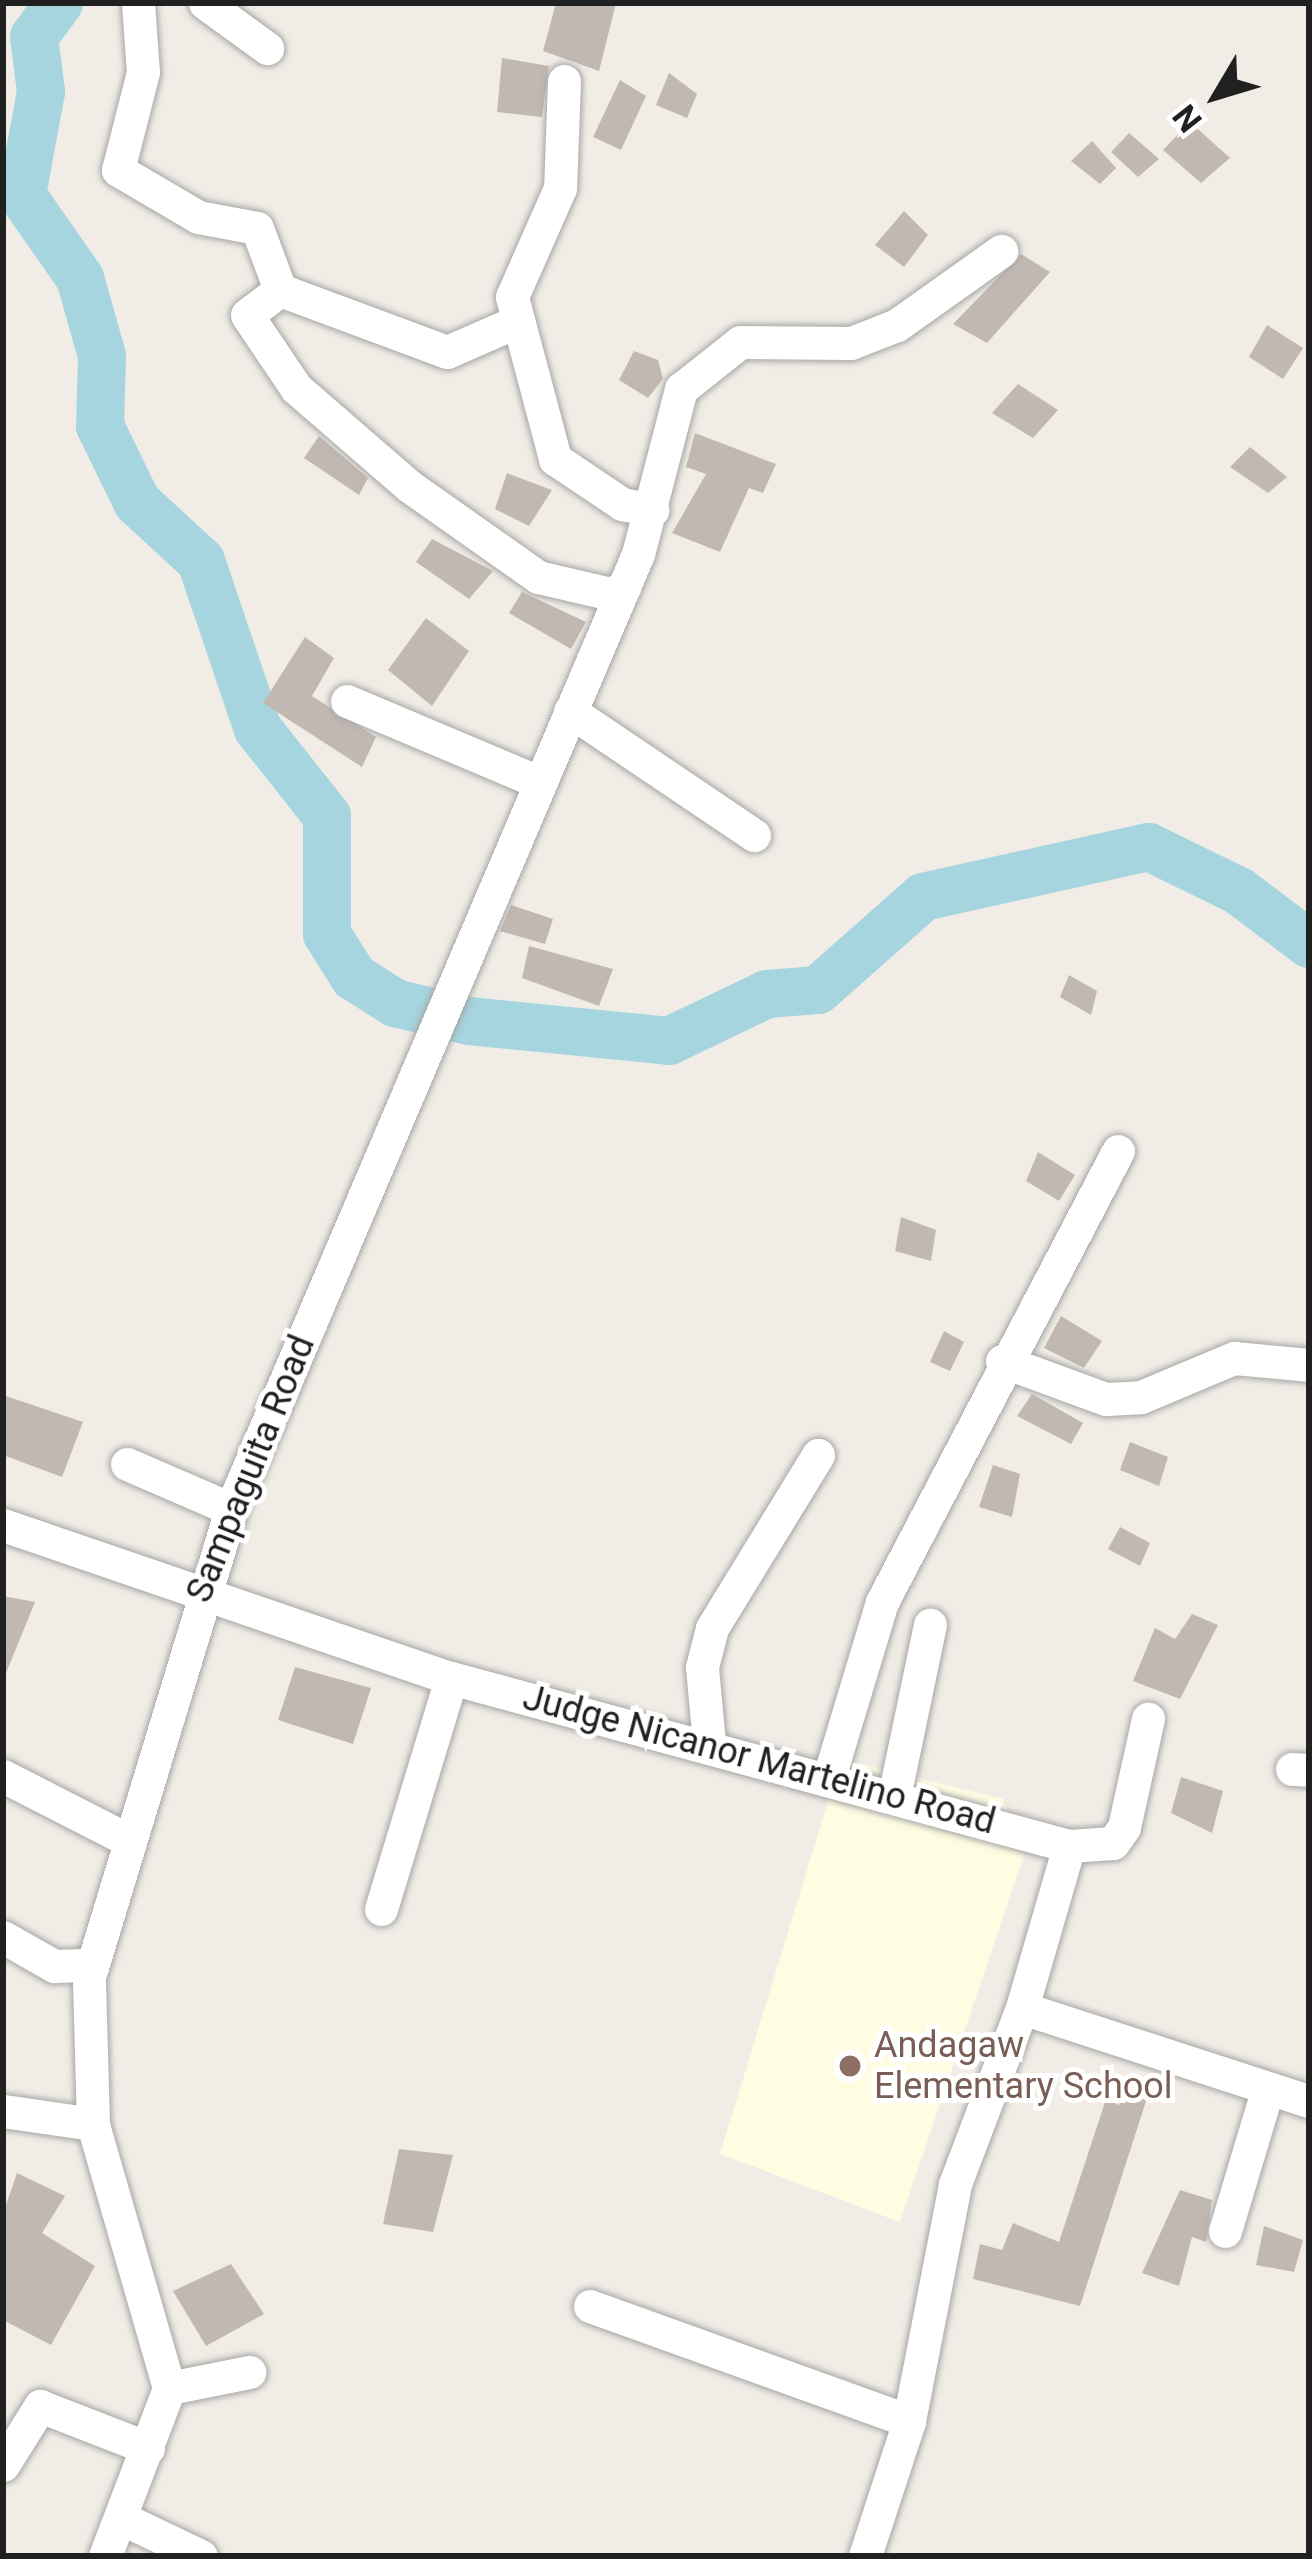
<!DOCTYPE html>
<html>
<head>
<meta charset="utf-8">
<style>
  body { margin:0 }
  #map { position:relative; width:1312px; height:2559px; overflow:hidden; background:#f1ede6; font-family:Roboto,sans-serif }
  div>[style] { position:absolute }
  .education>* { inset:0; background:#fffde1 }
  .river>* { height:48px; margin:-24px; padding:0 24px; transform-origin:24px; border-radius:24px; background:#a6d5df }
  .building>* { inset:0; background:#c2b8b2 }
  .roads { filter:drop-shadow(0 0 3px #a7a7a7) drop-shadow(0 0 3px #a7a7a7) }
  .minor>* { height:33px; margin:-16.5px; padding:0 16.5px; transform-origin:16.5px; border-radius:16.5px; background:#fff }
  .dots>* { width:33px; height:33px; translate:-50% -50%; box-sizing:border-box; border:6px solid #fff; border-radius:50% }
  span { translate:-50% -50%; white-space:nowrap; text-align:center; line-height:1.15; -webkit-text-stroke:10px #fff; paint-order:stroke }
  .street-label { font-size:36px; color:#202020 }
  .education-label { font-size:36px; color:#785e54 }
  .left { translate:0 -50%; text-align:left }
  .frame { position:absolute; inset:0; border:6px solid #202020; pointer-events:none }
  .north { position:absolute; left:1156px; top:36px; width:120px; height:120px; -webkit-text-stroke:9px #fff; paint-order:stroke; rotate:232deg; font-size:33px; font-weight:700; line-height:48px; text-align:center; color:#202020 }
  .north::after { content:''; display:block; margin:auto; width:42px; height:54px; background:#202020; clip-path:polygon(50% 0,100% 100%,50% 72%,0 100%) }
</style>
</head>
<body>
<div id="map">
  <div class="education">
    <i style="clip-path:polygon(841px 1759px,1003px 1799px,1024px 1855px,900px 2222px,720px 2154px)"></i>
  </div>
  <div class="river">
    <i style="left:59px;top:3px;width:42px;rotate:126.3deg"></i>
    <i style="left:34px;top:37px;width:55px;rotate:82.7deg"></i>
    <i style="left:41px;top:92px;width:105px;rotate:100.5deg"></i>
    <i style="left:22px;top:195px;width:101px;rotate:55.1deg"></i>
    <i style="left:80px;top:278px;width:81px;rotate:74.2deg"></i>
    <i style="left:102px;top:356px;width:70px;rotate:91.6deg"></i>
    <i style="left:100px;top:426px;width:85px;rotate:64deg"></i>
    <i style="left:137px;top:502px;width:87px;rotate:42.7deg"></i>
    <i style="left:201px;top:561px;width:177px;rotate:71.3deg"></i>
    <i style="left:258px;top:729px;width:111px;rotate:51.6deg"></i>
    <i style="left:327px;top:816px;width:118px;rotate:90deg"></i>
    <i style="left:327px;top:934px;width:51px;rotate:57.9deg"></i>
    <i style="left:354px;top:977px;width:49px;rotate:32.4deg"></i>
    <i style="left:395px;top:1003px;width:76px;rotate:13.7deg"></i>
    <i style="left:469px;top:1021px;width:201px;rotate:5.7deg"></i>
    <i style="left:669px;top:1041px;width:109px;rotate:-25.6deg"></i>
    <i style="left:767px;top:994px;width:51px;rotate:-4.5deg"></i>
    <i style="left:818px;top:990px;width:140px;rotate:-41.5deg"></i>
    <i style="left:923px;top:897px;width:231px;rotate:-12.5deg"></i>
    <i style="left:1149px;top:847px;width:100px;rotate:26.1deg"></i>
    <i style="left:1239px;top:891px;width:88px;rotate:37.1deg"></i>
  </div>
  <div class="building">
    <i style="clip-path:polygon(556px 3px,616px 3px,599px 71px,543px 51px)"></i>
    <i style="clip-path:polygon(502px 58px,549px 66px,542px 117px,497px 112px)"></i>
    <i style="clip-path:polygon(669px 73px,697px 94px,687px 118px,656px 105px)"></i>
    <i style="clip-path:polygon(620px 80px,646px 96px,621px 150px,593px 137px)"></i>
    <i style="clip-path:polygon(1190px 122px,1230px 158px,1201px 183px,1163px 150px)"></i>
    <i style="clip-path:polygon(1129px 133px,1159px 159px,1138px 177px,1111px 152px)"></i>
    <i style="clip-path:polygon(1092px 141px,1116px 168px,1100px 184px,1071px 161px)"></i>
    <i style="clip-path:polygon(904px 211px,928px 235px,904px 267px,875px 245px)"></i>
    <i style="clip-path:polygon(1021px 254px,1050px 272px,987px 343px,953px 324px)"></i>
    <i style="clip-path:polygon(1267px 325px,1303px 348px,1283px 379px,1249px 357px)"></i>
    <i style="clip-path:polygon(634px 351px,658px 360px,663px 379px,648px 398px,619px 380px)"></i>
    <i style="clip-path:polygon(1018px 384px,1058px 410px,1033px 438px,992px 413px)"></i>
    <i style="clip-path:polygon(695px 433px,776px 464px,763px 493px,749px 488px,720px 552px,672px 533px,706px 474px,686px 467px)"></i>
    <i style="clip-path:polygon(319px 436px,368px 478px,359px 495px,304px 458px)"></i>
    <i style="clip-path:polygon(1250px 447px,1287px 477px,1268px 493px,1230px 467px)"></i>
    <i style="clip-path:polygon(507px 473px,552px 490px,529px 526px,495px 509px)"></i>
    <i style="clip-path:polygon(432px 539px,493px 571px,469px 599px,416px 562px)"></i>
    <i style="clip-path:polygon(522px 592px,586px 622px,571px 649px,509px 613px)"></i>
    <i style="clip-path:polygon(426px 618px,469px 651px,432px 706px,388px 670px)"></i>
    <i style="clip-path:polygon(305px 637px,334px 658px,312px 696px,376px 737px,362px 767px,263px 703px)"></i>
    <i style="clip-path:polygon(511px 905px,553px 919px,545px 944px,500px 931px)"></i>
    <i style="clip-path:polygon(529px 946px,613px 969px,599px 1006px,522px 978px)"></i>
    <i style="clip-path:polygon(1069px 975px,1097px 991px,1091px 1015px,1060px 997px)"></i>
    <i style="clip-path:polygon(1038px 1152px,1075px 1175px,1059px 1201px,1026px 1181px)"></i>
    <i style="clip-path:polygon(901px 1217px,936px 1230px,931px 1261px,895px 1251px)"></i>
    <i style="clip-path:polygon(1061px 1316px,1102px 1341px,1084px 1368px,1044px 1348px)"></i>
    <i style="clip-path:polygon(944px 1331px,964px 1342px,950px 1371px,930px 1362px)"></i>
    <i style="clip-path:polygon(1032px 1394px,1083px 1423px,1071px 1444px,1017px 1416px)"></i>
    <i style="clip-path:polygon(3px 1395px,83px 1422px,62px 1477px,3px 1455px)"></i>
    <i style="clip-path:polygon(1130px 1442px,1168px 1457px,1159px 1486px,1120px 1470px)"></i>
    <i style="clip-path:polygon(993px 1465px,1020px 1474px,1012px 1517px,979px 1507px)"></i>
    <i style="clip-path:polygon(1120px 1527px,1150px 1543px,1140px 1566px,1108px 1549px)"></i>
    <i style="clip-path:polygon(3px 1596px,35px 1602px,4px 1678px,3px 1678px)"></i>
    <i style="clip-path:polygon(1192px 1614px,1218px 1625px,1180px 1699px,1133px 1681px,1155px 1628px,1175px 1639px)"></i>
    <i style="clip-path:polygon(295px 1667px,371px 1688px,353px 1744px,278px 1720px)"></i>
    <i style="clip-path:polygon(1181px 1777px,1223px 1791px,1212px 1833px,1171px 1813px)"></i>
    <i style="clip-path:polygon(1125px 2090px,1147px 2098px,1080px 2306px,973px 2279px,980px 2244px,1002px 2250px,1013px 2223px,1059px 2242px,1106px 2099px,1119px 2105px)"></i>
    <i style="clip-path:polygon(399px 2149px,453px 2155px,433px 2232px,383px 2224px)"></i>
    <i style="clip-path:polygon(17px 2173px,65px 2196px,42px 2233px,95px 2266px,51px 2345px,3px 2320px,3px 2214px)"></i>
    <i style="clip-path:polygon(1180px 2190px,1212px 2200px,1206px 2242px,1192px 2237px,1179px 2286px,1142px 2273px)"></i>
    <i style="clip-path:polygon(1264px 2226px,1303px 2240px,1294px 2272px,1256px 2265px)"></i>
    <i style="clip-path:polygon(231px 2264px,264px 2314px,206px 2346px,173px 2291px)"></i>
  </div>
  <div class="roads">
    <div class="minor">
      <i style="left:138px;top:3px;width:69px;rotate:85.9deg"></i>
      <i style="left:143px;top:72px;width:101px;rotate:104.3deg"></i>
      <i style="left:118px;top:170px;width:93px;rotate:30.4deg"></i>
      <i style="left:198px;top:217px;width:60px;rotate:10.6deg"></i>
      <i style="left:257px;top:228px;width:66px;rotate:69.6deg"></i>
      <i style="left:205px;top:3px;width:77px;rotate:36deg"></i>
      <i style="left:564px;top:81px;width:107px;rotate:92.1deg"></i>
      <i style="left:560px;top:188px;width:119px;rotate:113.8deg"></i>
      <i style="left:512px;top:297px;width:168px;rotate:75.1deg"></i>
      <i style="left:555px;top:459px;width:81px;rotate:33.9deg"></i>
      <i style="left:622px;top:504px;width:31px;rotate:11deg"></i>
      <i style="left:518px;top:321px;width:77px;rotate:156.4deg"></i>
      <i style="left:447px;top:352px;width:178px;rotate:-159.6deg"></i>
      <i style="left:280px;top:290px;width:41px;rotate:142.9deg"></i>
      <i style="left:247px;top:315px;width:88px;rotate:56.1deg"></i>
      <i style="left:296px;top:388px;width:150px;rotate:40.9deg"></i>
      <i style="left:409px;top:486px;width:158px;rotate:35.2deg"></i>
      <i style="left:538px;top:577px;width:75px;rotate:13.1deg"></i>
      <i style="left:611px;top:594px;width:16px;rotate:-30deg"></i>
      <i style="left:347px;top:701px;width:208px;rotate:22.9deg"></i>
      <i style="left:570px;top:711px;width:222px;rotate:34deg"></i>
      <i style="left:1002px;top:1361px;width:111px;rotate:20.1deg"></i>
      <i style="left:1106px;top:1399px;width:35px;rotate:-3deg"></i>
      <i style="left:1141px;top:1397px;width:101px;rotate:-22.8deg"></i>
      <i style="left:1234px;top:1358px;width:75px;rotate:5.3deg"></i>
      <i style="left:127px;top:1464px;width:113px;rotate:23.4deg"></i>
      <i style="left:3px;top:1525px;width:473px;rotate:18.9deg"></i>
      <i style="left:451px;top:1678px;width:640px;rotate:15.21deg"></i>
      <i style="left:1069px;top:1846px;width:169px;rotate:106.2deg"></i>
      <i style="left:1022px;top:2008px;width:302px;rotate:18deg"></i>
      <i style="left:709px;top:1743px;width:76px;rotate:-95.3deg"></i>
      <i style="left:702px;top:1667px;width:40px;rotate:-75.6deg"></i>
      <i style="left:712px;top:1628px;width:203px;rotate:-58.5deg"></i>
      <i style="left:1292px;top:1769px;width:17px;rotate:3deg"></i>
      <i style="left:830px;top:1774px;width:180px;rotate:-73.2deg"></i>
      <i style="left:882px;top:1602px;width:509px;rotate:-62.38deg"></i>
      <i style="left:3px;top:1776px;width:136px;rotate:27.1deg"></i>
      <i style="left:895px;top:1792px;width:171px;rotate:-78.2deg"></i>
      <i style="left:1069px;top:1846px;width:44px;rotate:-3.9deg"></i>
      <i style="left:1113px;top:1843px;width:19px;rotate:-55deg"></i>
      <i style="left:1124px;top:1827px;width:111px;rotate:-77.5deg"></i>
      <i style="left:381px;top:1909px;width:241px;rotate:-73.1deg"></i>
      <i style="left:3px;top:1937px;width:59px;rotate:29.6deg"></i>
      <i style="left:54px;top:1966px;width:38px;rotate:-2deg"></i>
      <i style="left:3px;top:2111px;width:91px;rotate:8.2deg"></i>
      <i style="left:1225px;top:2231px;width:149px;rotate:-73.3deg"></i>
      <i style="left:590px;top:2306px;width:339px;rotate:19.8deg"></i>
      <i style="left:169px;top:2388px;width:82px;rotate:-11.3deg"></i>
      <i style="left:3px;top:2465px;width:70px;rotate:-57.9deg"></i>
      <i style="left:40px;top:2406px;width:116px;rotate:21.3deg"></i>
      <i style="left:123px;top:2519px;width:86px;rotate:25.4deg"></i>
      <i style="left:105px;top:2556px;width:180px;rotate:-69.1deg"></i>
      <i style="left:169px;top:2388px;width:275px;rotate:-106.1deg"></i>
      <i style="left:93px;top:2124px;width:147px;rotate:-91.6deg"></i>
      <i style="left:89px;top:1977px;width:489px;rotate:-73.1deg"></i>
      <i style="left:231px;top:1509px;width:1038px;rotate:-66.92deg"></i>
      <i style="left:638px;top:554px;width:171px;rotate:-75.4deg"></i>
      <i style="left:681px;top:389px;width:75px;rotate:-38.5deg"></i>
      <i style="left:740px;top:342px;width:111px;rotate:0.5deg"></i>
      <i style="left:851px;top:343px;width:49px;rotate:-21.4deg"></i>
      <i style="left:897px;top:325px;width:128px;rotate:-35.4deg"></i>
      <i style="left:865px;top:2556px;width:142px;rotate:-71.9deg"></i>
      <i style="left:909px;top:2421px;width:241px;rotate:-79deg"></i>
      <i style="left:955px;top:2184px;width:188px;rotate:-69.2deg"></i>
    </div>
  </div>
  <div class="dots">
    <i style="left:850px;top:2066px;background:#8d6e63"></i>
  </div>
  <div class="street-label">
    <span style="left:251px;top:1469px;rotate:-68deg">Sampaguita Road</span>
    <span style="left:759px;top:1760px;rotate:15deg">Judge Nicanor Martelino Road</span>
  </div>
  <div class="education-label">
    <span class="left" style="left:874px;top:2066px">Andagaw<br>Elementary School</span>
  </div>
  <div class="frame"></div>
  <div class="north">N</div>
</div>
</body>
</html>
